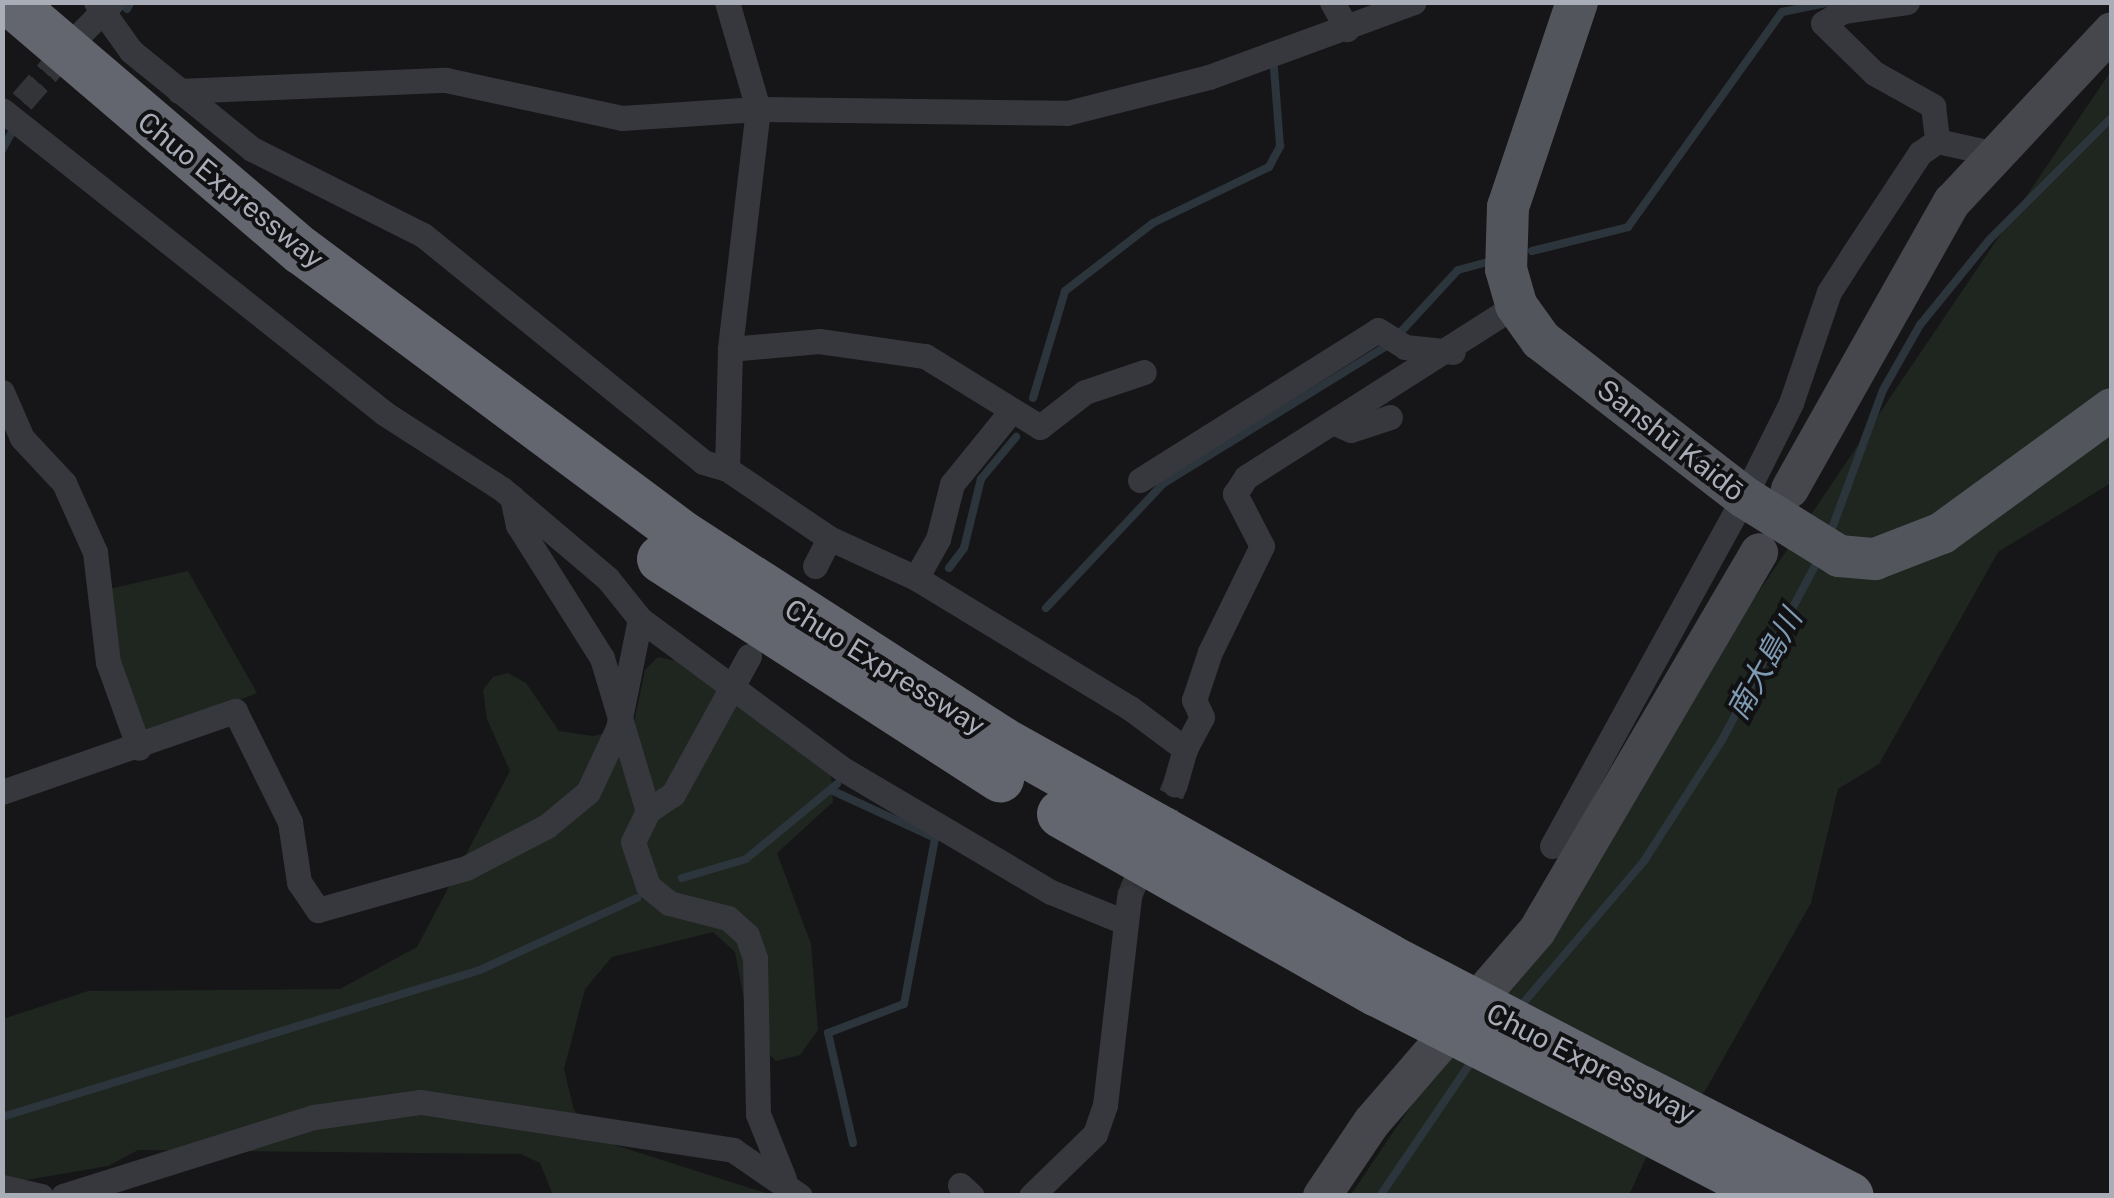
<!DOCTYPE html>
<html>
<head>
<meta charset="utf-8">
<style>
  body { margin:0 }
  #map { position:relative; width:2114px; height:1198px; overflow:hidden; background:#161618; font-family:"Public Sans","Noto Sans JP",sans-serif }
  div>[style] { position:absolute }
  .green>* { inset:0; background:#1e261f }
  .stream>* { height:8px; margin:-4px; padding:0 4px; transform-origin:4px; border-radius:4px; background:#2c353c }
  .street-tunnel>* { height:25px; margin-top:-12.5px; transform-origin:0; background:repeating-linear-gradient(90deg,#333438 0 25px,transparent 0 37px) }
  .street>* { height:25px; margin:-12.5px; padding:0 12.5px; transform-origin:12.5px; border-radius:12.5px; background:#37383d }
  .secondary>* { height:38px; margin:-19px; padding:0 19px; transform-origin:19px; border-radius:19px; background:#45474d }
  .primary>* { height:42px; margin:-21px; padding:0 21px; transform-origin:21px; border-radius:21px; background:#53555c }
  .highway>* { height:48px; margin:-24px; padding:0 24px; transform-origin:24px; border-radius:24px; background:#63666e }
  .highway-bridge>* { height:48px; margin:-24px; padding:0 24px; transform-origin:24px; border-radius:24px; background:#63666e }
  span { translate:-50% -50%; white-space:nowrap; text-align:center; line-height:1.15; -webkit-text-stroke:8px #111113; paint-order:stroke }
  .street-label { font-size:28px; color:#a8adb8 }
  .water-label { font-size:30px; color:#7f9bb3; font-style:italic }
  .frame { position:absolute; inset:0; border:5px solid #a8adb8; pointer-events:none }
</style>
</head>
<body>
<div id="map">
  <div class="green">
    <i style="clip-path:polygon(2111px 71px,2111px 483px,1998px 552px,1879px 764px,1838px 789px,1811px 903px,1705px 1091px,1646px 1158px,1629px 1195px,1350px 1196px)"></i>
    <i style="clip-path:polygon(188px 571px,257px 693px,147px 737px,120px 668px,109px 589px)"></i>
    <i style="clip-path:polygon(658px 657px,681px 662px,831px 774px,833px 802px,777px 853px,811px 944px,818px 1030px,800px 1055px,776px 1061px,751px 1037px,735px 952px,713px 932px,612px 957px,585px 989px,564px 1069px,574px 1110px,599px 1140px,772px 1195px,553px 1195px,540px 1163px,521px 1154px,138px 1150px,108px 1166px,3px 1184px,3px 1019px,88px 991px,340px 989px,417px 947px,510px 771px,487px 719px,483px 690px,493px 677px,508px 673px,526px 683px,559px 731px,593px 736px,633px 727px,645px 670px)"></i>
  </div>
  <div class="stream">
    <i style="left:127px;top:9px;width:8px;rotate:-60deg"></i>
    <i style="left:2px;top:150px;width:26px;rotate:-61deg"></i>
    <i style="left:1532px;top:251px;width:99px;rotate:-14deg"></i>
    <i style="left:1628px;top:227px;width:264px;rotate:-54.4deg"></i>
    <i style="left:1782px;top:12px;width:50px;rotate:-11.5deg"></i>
    <i style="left:1398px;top:335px;width:88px;rotate:-47.3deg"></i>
    <i style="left:1458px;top:270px;width:28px;rotate:-15deg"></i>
    <i style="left:1033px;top:398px;width:112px;rotate:-73.3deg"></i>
    <i style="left:1065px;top:291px;width:111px;rotate:-37.7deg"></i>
    <i style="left:1153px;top:223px;width:129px;rotate:-25.8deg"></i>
    <i style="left:1269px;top:167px;width:24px;rotate:-62deg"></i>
    <i style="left:1280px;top:146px;width:78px;rotate:-94.4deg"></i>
    <i style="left:1830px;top:534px;width:153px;rotate:-69.8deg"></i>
    <i style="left:1883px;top:390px;width:75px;rotate:-60.4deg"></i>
    <i style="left:1920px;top:325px;width:109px;rotate:-50.9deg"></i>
    <i style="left:1989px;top:240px;width:174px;rotate:-45deg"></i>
    <i style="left:949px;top:568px;width:25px;rotate:-53deg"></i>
    <i style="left:964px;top:548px;width:71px;rotate:-76.2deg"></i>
    <i style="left:981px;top:479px;width:55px;rotate:-50.2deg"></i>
    <i style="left:1046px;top:608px;width:172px;rotate:-46.7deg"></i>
    <i style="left:1164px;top:483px;width:263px;rotate:-31.6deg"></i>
    <i style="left:831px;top:790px;width:115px;rotate:24.8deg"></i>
    <i style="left:682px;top:878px;width:67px;rotate:-16.5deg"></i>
    <i style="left:746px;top:859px;width:118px;rotate:-39.5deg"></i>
    <i style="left:1519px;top:1008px;width:193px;rotate:-49.6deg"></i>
    <i style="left:1644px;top:861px;width:144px;rotate:-57.2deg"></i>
    <i style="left:1722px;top:740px;width:204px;rotate:-61.9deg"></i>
    <i style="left:2px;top:1117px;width:500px;rotate:-17.09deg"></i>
    <i style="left:480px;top:970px;width:173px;rotate:-24.6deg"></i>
    <i style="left:853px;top:1143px;width:113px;rotate:-102.8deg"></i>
    <i style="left:828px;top:1033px;width:81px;rotate:-20.9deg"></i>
    <i style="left:904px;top:1004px;width:169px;rotate:-79.4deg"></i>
    <i style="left:1380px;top:1196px;width:166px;rotate:-55.8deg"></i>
  </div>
  <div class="street-tunnel">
    <i style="left:22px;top:101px;width:74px;rotate:-48.8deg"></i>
    <i style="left:1129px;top:897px;width:121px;rotate:-67.7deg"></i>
  </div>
  <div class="street">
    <i style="left:96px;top:2px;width:60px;rotate:54.5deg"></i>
    <i style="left:131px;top:51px;width:156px;rotate:39deg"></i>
    <i style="left:252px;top:149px;width:191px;rotate:26.7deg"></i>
    <i style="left:423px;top:235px;width:360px;rotate:39deg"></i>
    <i style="left:703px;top:462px;width:25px;rotate:16deg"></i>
    <i style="left:727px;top:469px;width:123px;rotate:34.1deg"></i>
    <i style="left:829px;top:538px;width:96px;rotate:24.7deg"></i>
    <i style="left:916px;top:578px;width:250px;rotate:31.3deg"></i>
    <i style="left:1130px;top:708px;width:69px;rotate:36.7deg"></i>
    <i style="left:1185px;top:749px;width:37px;rotate:106deg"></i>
    <i style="left:727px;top:2px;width:111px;rotate:73.8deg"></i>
    <i style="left:758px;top:109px;width:242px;rotate:96.7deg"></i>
    <i style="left:730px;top:349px;width:120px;rotate:91.4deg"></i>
    <i style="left:1332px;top:2px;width:31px;rotate:61deg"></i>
    <i style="left:1907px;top:2px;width:65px;rotate:172deg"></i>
    <i style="left:1843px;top:11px;width:23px;rotate:149deg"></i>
    <i style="left:1823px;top:23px;width:71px;rotate:44.4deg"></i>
    <i style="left:1874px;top:73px;width:68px;rotate:29.2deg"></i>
    <i style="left:1933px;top:106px;width:35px;rotate:83deg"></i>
    <i style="left:79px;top:35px;width:47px;rotate:-45deg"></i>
    <i style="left:179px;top:91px;width:267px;rotate:-2.4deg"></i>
    <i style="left:446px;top:80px;width:180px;rotate:12.2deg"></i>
    <i style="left:622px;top:118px;width:136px;rotate:-3.8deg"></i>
    <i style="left:758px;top:109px;width:309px;rotate:0.7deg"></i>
    <i style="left:1067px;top:113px;width:146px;rotate:-14.2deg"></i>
    <i style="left:1209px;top:77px;width:218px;rotate:-20.1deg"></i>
    <i style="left:2px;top:110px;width:488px;rotate:38.4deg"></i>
    <i style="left:384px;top:413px;width:140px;rotate:32.8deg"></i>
    <i style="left:502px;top:489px;width:139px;rotate:40.3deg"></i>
    <i style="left:608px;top:579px;width:51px;rotate:51.3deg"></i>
    <i style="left:640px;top:619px;width:250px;rotate:36.5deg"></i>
    <i style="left:841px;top:768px;width:244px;rotate:30.6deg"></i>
    <i style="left:1051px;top:892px;width:77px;rotate:22.2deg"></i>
    <i style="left:730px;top:349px;width:89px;rotate:-5.1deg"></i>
    <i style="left:819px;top:341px;width:107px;rotate:8.1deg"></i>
    <i style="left:925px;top:356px;width:135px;rotate:31.7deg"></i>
    <i style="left:1040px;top:427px;width:57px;rotate:-37.9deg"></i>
    <i style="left:1085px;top:392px;width:62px;rotate:-18.7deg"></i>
    <i style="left:2px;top:392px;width:50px;rotate:66.5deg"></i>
    <i style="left:22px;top:438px;width:62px;rotate:47deg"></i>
    <i style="left:64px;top:483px;width:76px;rotate:65.8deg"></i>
    <i style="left:95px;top:552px;width:111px;rotate:83.3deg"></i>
    <i style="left:108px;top:662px;width:91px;rotate:70.2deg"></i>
    <i style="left:1335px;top:423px;width:17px;rotate:24deg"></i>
    <i style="left:1351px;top:430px;width:41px;rotate:-18.4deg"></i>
    <i style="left:1140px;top:480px;width:281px;rotate:-32.2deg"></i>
    <i style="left:1378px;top:330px;width:32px;rotate:32deg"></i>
    <i style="left:1405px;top:347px;width:48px;rotate:5.9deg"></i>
    <i style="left:512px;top:497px;width:29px;rotate:78deg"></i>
    <i style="left:518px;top:525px;width:157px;rotate:57.7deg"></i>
    <i style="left:602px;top:658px;width:160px;rotate:73.3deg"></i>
    <i style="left:815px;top:566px;width:31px;rotate:-63deg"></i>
    <i style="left:916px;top:578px;width:45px;rotate:-60.6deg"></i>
    <i style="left:938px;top:539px;width:57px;rotate:-75.7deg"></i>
    <i style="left:952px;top:484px;width:95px;rotate:-51deg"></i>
    <i style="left:749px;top:656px;width:158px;rotate:118.8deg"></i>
    <i style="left:673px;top:794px;width:30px;rotate:146deg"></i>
    <i style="left:648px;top:811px;width:34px;rotate:116deg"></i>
    <i style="left:633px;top:842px;width:46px;rotate:71.2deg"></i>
    <i style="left:648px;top:886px;width:27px;rotate:39deg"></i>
    <i style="left:669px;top:903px;width:61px;rotate:14.3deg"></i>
    <i style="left:728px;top:918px;width:25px;rotate:42deg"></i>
    <i style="left:747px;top:935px;width:24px;rotate:71deg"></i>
    <i style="left:755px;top:958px;width:156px;rotate:88.9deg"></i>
    <i style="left:758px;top:1114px;width:70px;rotate:68.2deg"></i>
    <i style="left:1185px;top:749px;width:36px;rotate:-62deg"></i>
    <i style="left:1202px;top:717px;width:19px;rotate:-115deg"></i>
    <i style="left:1194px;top:700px;width:51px;rotate:-71.6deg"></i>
    <i style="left:1210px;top:652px;width:118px;rotate:-63.9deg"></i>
    <i style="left:1262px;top:546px;width:59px;rotate:-117.4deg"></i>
    <i style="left:1235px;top:494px;width:20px;rotate:-57deg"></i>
    <i style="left:1246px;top:477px;width:320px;rotate:-32.5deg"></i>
    <i style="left:2px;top:792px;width:247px;rotate:-19.2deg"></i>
    <i style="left:235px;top:711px;width:124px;rotate:63.6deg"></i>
    <i style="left:290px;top:822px;width:61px;rotate:81.5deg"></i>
    <i style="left:299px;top:882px;width:34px;rotate:56deg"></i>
    <i style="left:318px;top:910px;width:154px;rotate:-15.8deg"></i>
    <i style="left:466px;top:868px;width:91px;rotate:-27.4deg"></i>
    <i style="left:547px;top:826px;width:53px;rotate:-39.7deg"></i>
    <i style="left:588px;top:792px;width:71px;rotate:-64.9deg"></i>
    <i style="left:618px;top:728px;width:111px;rotate:-78.6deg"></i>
    <i style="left:1552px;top:846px;width:398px;rotate:-61.2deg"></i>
    <i style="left:1744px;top:497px;width:105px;rotate:-63.4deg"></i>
    <i style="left:1791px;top:403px;width:117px;rotate:-71.1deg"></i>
    <i style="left:1829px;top:292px;width:46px;rotate:-57.3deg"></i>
    <i style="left:1854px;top:253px;width:120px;rotate:-56.6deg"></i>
    <i style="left:1920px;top:153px;width:21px;rotate:-35deg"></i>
    <i style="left:1937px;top:141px;width:60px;rotate:12.4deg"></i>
    <i style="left:960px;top:1185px;width:16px;rotate:43deg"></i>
    <i style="left:2px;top:1187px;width:40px;rotate:13deg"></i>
    <i style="left:63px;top:1196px;width:263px;rotate:-17.5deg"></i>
    <i style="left:314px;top:1117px;width:108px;rotate:-8deg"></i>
    <i style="left:421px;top:1102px;width:316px;rotate:8.7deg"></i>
    <i style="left:733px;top:1150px;width:81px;rotate:34.5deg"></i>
    <i style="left:1031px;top:1196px;width:89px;rotate:-44.1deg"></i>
    <i style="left:1095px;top:1134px;width:31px;rotate:-71deg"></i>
    <i style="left:1105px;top:1105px;width:209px;rotate:-83.4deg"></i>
  </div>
  <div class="secondary">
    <i style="left:1790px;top:489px;width:330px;rotate:-60.6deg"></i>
    <i style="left:1952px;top:202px;width:234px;rotate:-46.9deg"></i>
    <i style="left:1322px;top:1196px;width:89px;rotate:-56deg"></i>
    <i style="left:1372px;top:1122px;width:252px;rotate:-49.2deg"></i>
    <i style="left:1537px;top:931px;width:439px;rotate:-59.6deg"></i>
  </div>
  <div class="primary">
    <i style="left:1577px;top:2px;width:216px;rotate:108.6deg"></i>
    <i style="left:1508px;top:207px;width:62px;rotate:91.8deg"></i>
    <i style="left:1506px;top:269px;width:37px;rotate:74deg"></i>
    <i style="left:1516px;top:305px;width:43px;rotate:54.5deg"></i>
    <i style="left:1541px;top:340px;width:257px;rotate:37.7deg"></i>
    <i style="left:1744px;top:497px;width:112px;rotate:31.8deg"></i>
    <i style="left:1839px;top:556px;width:36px;rotate:5deg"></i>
    <i style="left:1875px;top:559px;width:72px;rotate:-21.2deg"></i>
    <i style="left:1942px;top:533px;width:210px;rotate:-36.1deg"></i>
  </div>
  <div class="highway">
    <i style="left:10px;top:2px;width:384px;rotate:40.5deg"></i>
    <i style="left:302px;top:251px;width:475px;rotate:36.7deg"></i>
    <i style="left:683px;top:535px;width:378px;rotate:32.8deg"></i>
    <i style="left:1001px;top:740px;width:445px;rotate:29.3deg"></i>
    <i style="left:661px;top:559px;width:404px;rotate:32.9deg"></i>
    <i style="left:1061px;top:814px;width:362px;rotate:29.5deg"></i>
    <i style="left:1642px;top:1090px;width:233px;rotate:27deg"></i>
    <i style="left:1628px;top:1120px;width:165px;rotate:27.5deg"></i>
  </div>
  <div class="highway-bridge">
    <i style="left:1389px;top:958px;width:285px;rotate:27.6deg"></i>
    <i style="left:1376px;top:992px;width:283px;rotate:26.9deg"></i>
  </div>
  <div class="street-label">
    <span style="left:231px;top:190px;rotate:39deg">Chuo Expressway</span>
    <span style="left:1671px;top:440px;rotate:38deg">Sanshū Kaidō</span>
    <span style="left:885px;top:667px;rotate:32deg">Chuo Expressway</span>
    <span style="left:1591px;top:1063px;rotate:27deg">Chuo Expressway</span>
  </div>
  <div class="water-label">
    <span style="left:1764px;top:664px;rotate:-61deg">南大島川</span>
  </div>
  <div class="frame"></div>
</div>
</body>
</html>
